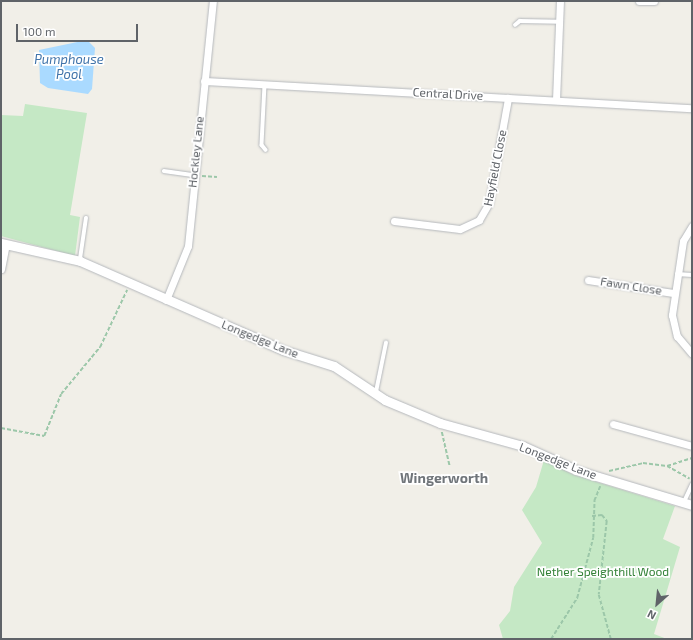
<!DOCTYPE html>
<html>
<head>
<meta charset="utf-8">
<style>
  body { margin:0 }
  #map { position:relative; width:693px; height:640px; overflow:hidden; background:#f1efe8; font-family:"Exo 2",sans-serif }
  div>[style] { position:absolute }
  .green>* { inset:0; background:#c5e8c5 }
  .water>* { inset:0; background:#aadaff }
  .path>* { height:1.5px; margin-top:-0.75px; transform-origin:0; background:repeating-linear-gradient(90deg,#9cc7a9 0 4px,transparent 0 6px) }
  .roads { filter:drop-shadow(0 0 1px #b5b8bc) drop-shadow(0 0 1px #b5b8bc) }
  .lane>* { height:3.5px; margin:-1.75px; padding:0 1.75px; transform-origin:1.75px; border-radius:1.75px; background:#fff }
  .street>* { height:7px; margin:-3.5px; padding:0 3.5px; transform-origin:3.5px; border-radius:3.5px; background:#fff }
  .secondary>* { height:9px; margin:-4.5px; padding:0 4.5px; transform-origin:4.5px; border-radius:4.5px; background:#fff }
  span { translate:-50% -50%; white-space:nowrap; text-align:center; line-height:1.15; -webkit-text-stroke:3.5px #fff; paint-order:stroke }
  .street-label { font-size:12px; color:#5f6368 }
  .park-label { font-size:12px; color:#348238 }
  .water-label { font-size:13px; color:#4174aa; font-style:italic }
  .quarter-label { font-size:14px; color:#70757a; font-weight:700 }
  .frame { position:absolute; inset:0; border:2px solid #5f6368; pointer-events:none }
  .north { position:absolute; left:637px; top:584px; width:40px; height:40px; -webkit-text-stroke:3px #fff; paint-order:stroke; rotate:207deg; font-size:11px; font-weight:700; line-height:16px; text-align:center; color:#5f6368 }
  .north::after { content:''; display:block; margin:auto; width:14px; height:18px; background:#5f6368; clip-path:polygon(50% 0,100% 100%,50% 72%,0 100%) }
  .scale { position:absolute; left:16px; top:24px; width:122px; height:18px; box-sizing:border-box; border:2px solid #5f6368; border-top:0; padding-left:5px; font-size:12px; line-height:14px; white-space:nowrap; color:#5f6368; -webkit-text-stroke:3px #fff; paint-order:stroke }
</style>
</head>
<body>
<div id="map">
  <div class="green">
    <i style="clip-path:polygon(25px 104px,87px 113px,70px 215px,80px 217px,75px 256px,1px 236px,1px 115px,23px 116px)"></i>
    <i style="clip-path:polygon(544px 460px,574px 475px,675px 506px,663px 539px,680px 547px,654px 634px,667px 639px,503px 639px,499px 625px,510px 611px,514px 587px,542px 543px,522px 510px,536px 487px)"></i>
  </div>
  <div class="water">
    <i style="clip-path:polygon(87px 40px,95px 48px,92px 89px,88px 94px,48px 88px,40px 83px,39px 50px)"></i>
  </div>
  <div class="path">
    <i style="left:202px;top:176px;width:15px;rotate:4deg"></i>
    <i style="left:1px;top:428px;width:44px;rotate:10.5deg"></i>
    <i style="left:44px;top:436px;width:45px;rotate:-68deg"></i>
    <i style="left:61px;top:394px;width:61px;rotate:-50.3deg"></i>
    <i style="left:100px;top:347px;width:63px;rotate:-64.7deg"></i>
    <i style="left:442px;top:432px;width:35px;rotate:77deg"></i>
    <i style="left:667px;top:466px;width:26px;rotate:-18deg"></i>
    <i style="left:609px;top:471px;width:35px;rotate:-13deg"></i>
    <i style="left:643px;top:463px;width:24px;rotate:7deg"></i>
    <i style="left:667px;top:466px;width:26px;rotate:29deg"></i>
    <i style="left:592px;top:516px;width:10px;rotate:-6deg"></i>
    <i style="left:602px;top:515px;width:8px;rotate:50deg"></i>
    <i style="left:607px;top:521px;width:74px;rotate:96.2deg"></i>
    <i style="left:599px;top:595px;width:46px;rotate:74.7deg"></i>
    <i style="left:551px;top:639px;width:49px;rotate:-57.6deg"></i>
    <i style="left:577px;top:598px;width:62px;rotate:-75.1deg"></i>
    <i style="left:593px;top:538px;width:37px;rotate:-88deg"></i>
    <i style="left:594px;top:501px;width:16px;rotate:-68deg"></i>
  </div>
  <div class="roads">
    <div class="lane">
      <i style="left:515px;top:25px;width:6px;rotate:-39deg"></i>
      <i style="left:520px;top:21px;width:39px;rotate:1deg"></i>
      <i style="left:265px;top:85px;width:60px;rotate:92.9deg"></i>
      <i style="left:262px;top:145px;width:6px;rotate:51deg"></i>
      <i style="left:164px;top:171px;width:30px;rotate:8deg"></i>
      <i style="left:80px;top:259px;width:41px;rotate:-81.7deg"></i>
      <i style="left:677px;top:274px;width:15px;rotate:4deg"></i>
      <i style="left:376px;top:392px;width:50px;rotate:-78.5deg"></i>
      <i style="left:684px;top:502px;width:19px;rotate:-65deg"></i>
    </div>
    <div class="street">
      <i style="left:639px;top:1px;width:15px"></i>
      <i style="left:204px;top:81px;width:489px;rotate:3.2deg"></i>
      <i style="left:556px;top:100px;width:99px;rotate:-87.7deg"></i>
      <i style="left:394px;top:221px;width:66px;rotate:6.9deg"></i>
      <i style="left:460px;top:229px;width:21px;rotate:-25deg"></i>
      <i style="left:479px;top:220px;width:20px;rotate:-60deg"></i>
      <i style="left:489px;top:203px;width:107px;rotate:-79.7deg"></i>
      <i style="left:692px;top:226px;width:17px;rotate:121deg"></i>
      <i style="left:683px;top:241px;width:75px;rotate:98.5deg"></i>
      <i style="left:672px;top:315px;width:22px;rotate:77deg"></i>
      <i style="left:677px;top:336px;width:23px;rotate:50deg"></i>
      <i style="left:1px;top:269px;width:25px;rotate:-79deg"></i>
      <i style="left:588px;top:280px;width:86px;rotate:8.7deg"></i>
      <i style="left:166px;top:300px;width:58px;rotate:-67.8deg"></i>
      <i style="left:188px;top:246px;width:246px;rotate:-84.2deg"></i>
      <i style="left:613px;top:424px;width:82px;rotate:15.6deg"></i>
    </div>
    <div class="secondary">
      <i style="left:1px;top:243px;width:81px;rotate:12.8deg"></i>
      <i style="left:80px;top:261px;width:222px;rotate:23.7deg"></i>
      <i style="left:283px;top:350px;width:53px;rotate:17.4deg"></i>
      <i style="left:334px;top:366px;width:61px;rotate:33.7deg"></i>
      <i style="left:385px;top:400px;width:60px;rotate:22.7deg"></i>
      <i style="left:440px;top:423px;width:86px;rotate:15.5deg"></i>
      <i style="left:523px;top:446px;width:58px;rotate:24.4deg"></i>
      <i style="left:576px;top:470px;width:121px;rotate:16.8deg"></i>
    </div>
  </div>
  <div class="street-label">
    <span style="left:448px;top:94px;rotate:3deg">Central Drive</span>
    <span style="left:196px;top:152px;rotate:-84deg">Hockley Lane</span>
    <span style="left:495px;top:168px;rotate:-79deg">Hayfield Close</span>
    <span style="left:631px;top:286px;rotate:9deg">Fawn Close</span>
    <span style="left:260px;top:339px;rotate:22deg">Longedge Lane</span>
    <span style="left:558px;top:461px;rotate:21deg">Longedge Lane</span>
  </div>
  <div class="park-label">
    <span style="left:603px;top:572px">Nether Speighthill Wood</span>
  </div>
  <div class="water-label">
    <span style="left:69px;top:67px">Pumphouse<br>Pool</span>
  </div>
  <div class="quarter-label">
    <span style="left:444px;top:478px">Wingerworth</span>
  </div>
  <div class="frame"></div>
  <div class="north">N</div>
  <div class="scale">100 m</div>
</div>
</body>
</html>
